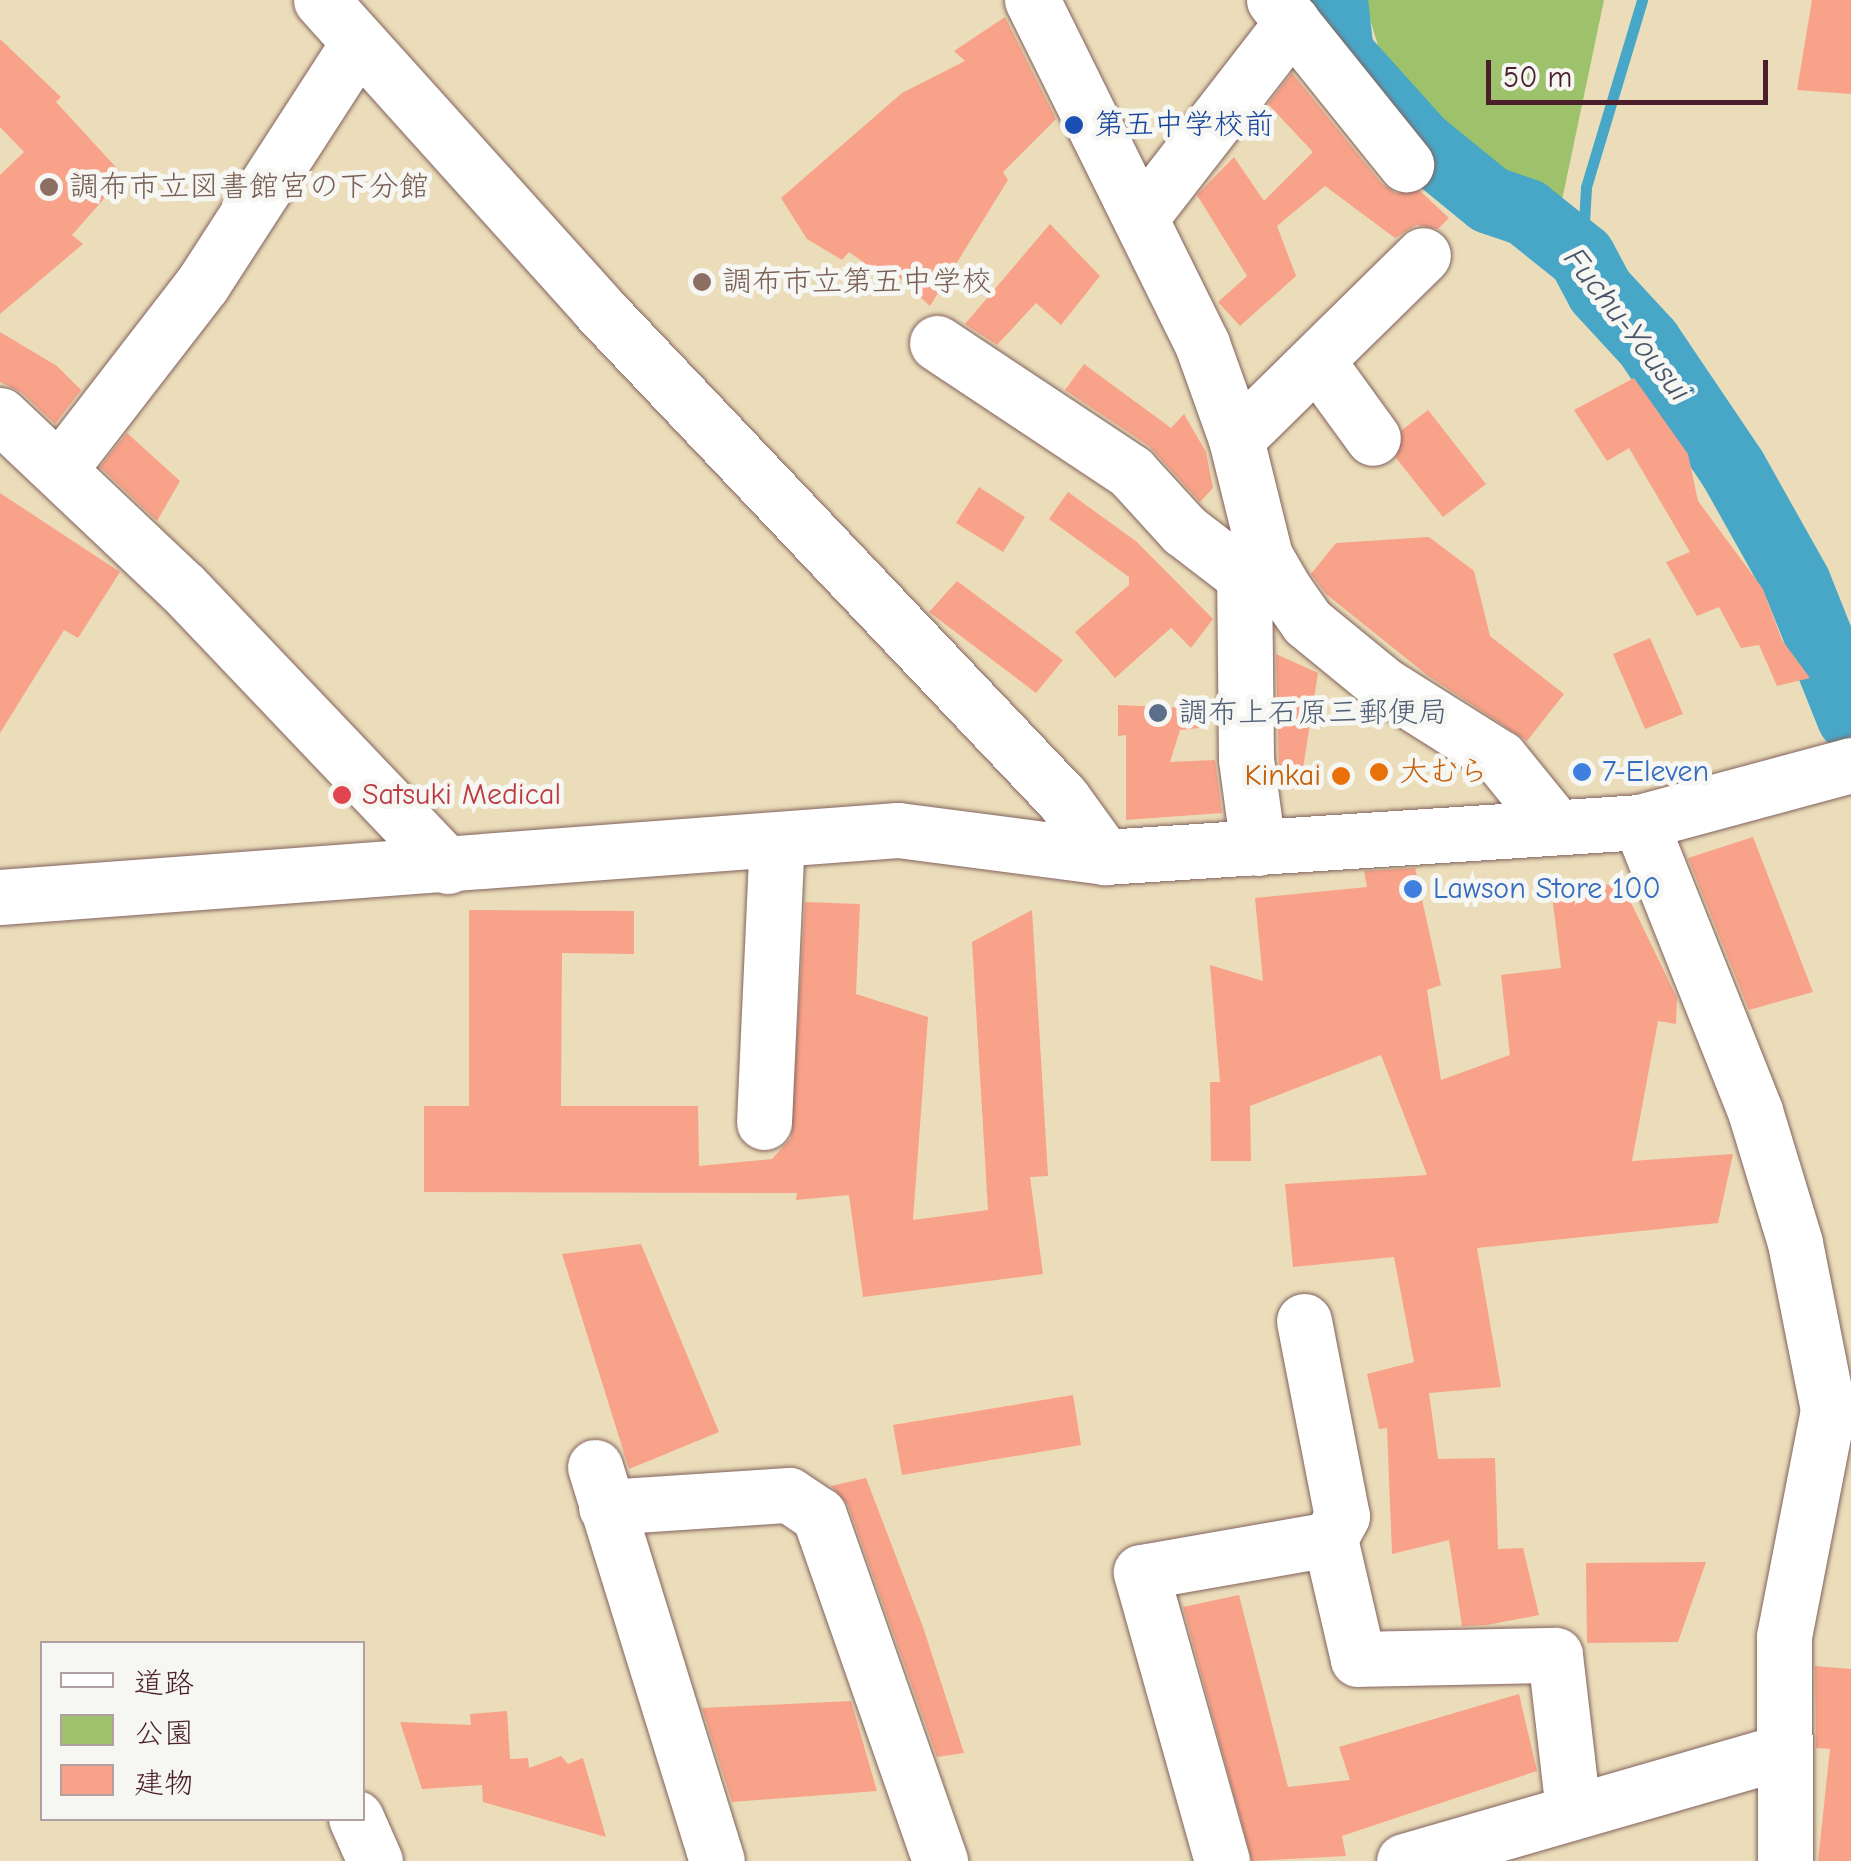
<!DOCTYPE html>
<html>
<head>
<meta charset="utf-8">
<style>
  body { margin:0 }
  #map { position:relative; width:1851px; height:1861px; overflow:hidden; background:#ebddba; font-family:"Comic Neue","Klee One",sans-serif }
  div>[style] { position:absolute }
  .green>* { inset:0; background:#9ec16b }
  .stream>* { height:11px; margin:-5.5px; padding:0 5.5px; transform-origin:5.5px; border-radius:5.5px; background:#48a7c7 }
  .river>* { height:68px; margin:-34px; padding:0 34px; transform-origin:34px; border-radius:34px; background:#48a7c7 }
  .building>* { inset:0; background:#f8a28a }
  .roads { filter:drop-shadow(0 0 2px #82625d) drop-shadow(0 0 2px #82625d) }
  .minor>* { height:55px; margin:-27.5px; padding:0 27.5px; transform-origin:27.5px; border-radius:27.5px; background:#fff }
  .dots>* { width:28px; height:28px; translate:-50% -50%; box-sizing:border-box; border:5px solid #f6f6f2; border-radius:50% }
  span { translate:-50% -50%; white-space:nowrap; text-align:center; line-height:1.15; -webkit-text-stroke:10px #f6f6f2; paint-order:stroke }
  .transit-label { font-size:30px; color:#164399 }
  .left { translate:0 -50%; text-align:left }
  .education-label { font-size:30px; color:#785e54 }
  .service-label { font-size:30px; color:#4e5e75 }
  .food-label { font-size:30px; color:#c56008 }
  .right { translate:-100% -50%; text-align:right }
  .shop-label { font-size:30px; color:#366cbe }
  .health-label { font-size:30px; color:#be3a42 }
  .water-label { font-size:32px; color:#495569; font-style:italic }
  .legend { position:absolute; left:40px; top:1641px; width:325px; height:180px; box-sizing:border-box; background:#f6f6f2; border:2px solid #b1a0a2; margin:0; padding:12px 18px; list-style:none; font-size:30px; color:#4a1f2b }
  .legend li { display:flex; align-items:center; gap:20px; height:50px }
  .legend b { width:50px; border:2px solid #b1a0a2 }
  .scale { position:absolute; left:1486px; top:60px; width:282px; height:45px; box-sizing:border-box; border:5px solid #4a1f2b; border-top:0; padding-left:12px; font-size:30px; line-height:35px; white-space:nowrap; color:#4a1f2b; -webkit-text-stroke:8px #f6f6f2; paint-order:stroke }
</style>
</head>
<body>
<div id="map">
  <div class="green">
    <i style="clip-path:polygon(1364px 0,1604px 0,1561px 205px,1482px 164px,1382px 58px)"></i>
  </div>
  <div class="stream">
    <i style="left:1582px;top:257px;width:70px;rotate:-86.7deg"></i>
    <i style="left:1586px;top:187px;width:195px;rotate:-73.3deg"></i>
  </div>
  <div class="river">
    <i style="left:1334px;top:0;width:54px;rotate:83.7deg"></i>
    <i style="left:1340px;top:54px;width:120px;rotate:48deg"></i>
    <i style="left:1420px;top:143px;width:90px;rotate:39.2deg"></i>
    <i style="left:1490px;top:200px;width:39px;rotate:19deg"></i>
    <i style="left:1527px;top:213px;width:70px;rotate:38.7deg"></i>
    <i style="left:1582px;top:257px;width:38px;rotate:62deg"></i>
    <i style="left:1600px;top:291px;width:71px;rotate:47.3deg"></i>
    <i style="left:1648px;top:343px;width:152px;rotate:56deg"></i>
    <i style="left:1733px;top:469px;width:131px;rotate:60.7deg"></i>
    <i style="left:1797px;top:583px;width:145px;rotate:68.2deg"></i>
  </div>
  <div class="building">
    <i style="clip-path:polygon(1812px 0,1851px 0,1851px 94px,1797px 90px)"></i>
    <i style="clip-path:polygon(1005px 17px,1056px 119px,1003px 172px,1008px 180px,930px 306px,900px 278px,895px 284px,849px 252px,842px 260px,807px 239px,781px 198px,902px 93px,965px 61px,954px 51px)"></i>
    <i style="clip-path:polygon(0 39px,61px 97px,56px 102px,124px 176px,72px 235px,83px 244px,0 314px,0 175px,24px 152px,0 127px)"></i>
    <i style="clip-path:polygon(1292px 73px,1382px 184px,1396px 193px,1420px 191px,1449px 218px,1438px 229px,1416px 225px,1395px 238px,1325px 186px,1277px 226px,1296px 276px,1240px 326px,1218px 302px,1247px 276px,1197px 195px,1234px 157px,1264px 201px,1313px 152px,1268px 104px)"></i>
    <i style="clip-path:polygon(1050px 224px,1100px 276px,1061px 325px,1036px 303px,997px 345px,965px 324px)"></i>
    <i style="clip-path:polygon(0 332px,57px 366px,81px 390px,55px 424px,21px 392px,0 382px)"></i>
    <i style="clip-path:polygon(1084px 364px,1171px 428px,1184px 414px,1206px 452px,1213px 488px,1200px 502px,1149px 446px,1065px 390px)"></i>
    <i style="clip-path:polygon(1634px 378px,1688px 454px,1698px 501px,1763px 589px,1782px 640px,1810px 678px,1777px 686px,1759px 645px,1741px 648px,1719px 607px,1697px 616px,1666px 562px,1690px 552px,1629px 448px,1607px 461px,1574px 410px)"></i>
    <i style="clip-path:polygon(1428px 410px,1486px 484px,1443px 517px,1396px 458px,1402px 430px)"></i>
    <i style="clip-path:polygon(127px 433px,180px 481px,157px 521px,100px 467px)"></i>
    <i style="clip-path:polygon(979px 487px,1025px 517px,1003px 552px,956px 523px)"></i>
    <i style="clip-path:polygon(1068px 492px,1137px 542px,1213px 619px,1191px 648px,1171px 628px,1115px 678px,1075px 632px,1129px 585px,1129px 577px,1049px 519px)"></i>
    <i style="clip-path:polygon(0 493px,120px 572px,78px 638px,64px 630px,0 733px)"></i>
    <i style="clip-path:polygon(1429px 537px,1474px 571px,1490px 636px,1564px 694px,1527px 741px,1427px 675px,1326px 594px,1311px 574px,1336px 543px)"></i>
    <i style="clip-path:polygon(957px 581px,1063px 660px,1036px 693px,929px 612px)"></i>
    <i style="clip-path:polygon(1650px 638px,1683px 714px,1645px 729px,1613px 654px)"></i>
    <i style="clip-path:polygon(1276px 654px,1318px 673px,1301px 781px,1279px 770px)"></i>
    <i style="clip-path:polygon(1118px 705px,1209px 709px,1209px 727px,1180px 730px,1170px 762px,1215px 760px,1222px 813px,1126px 820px,1126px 735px,1118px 736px)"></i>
    <i style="clip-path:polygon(1753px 837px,1813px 992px,1749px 1010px,1688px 858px)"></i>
    <i style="clip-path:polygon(1415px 868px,1441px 985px,1427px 990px,1441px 1080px,1510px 1055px,1501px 975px,1561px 968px,1550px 879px,1623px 886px,1677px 998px,1676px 1024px,1658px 1021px,1632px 1161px,1733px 1154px,1718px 1223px,1477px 1248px,1501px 1387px,1429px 1393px,1438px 1459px,1495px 1458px,1498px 1549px,1523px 1548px,1539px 1615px,1487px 1625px,1462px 1626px,1449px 1540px,1392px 1554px,1387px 1428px,1379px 1429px,1367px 1374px,1414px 1362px,1394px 1257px,1293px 1267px,1285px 1184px,1427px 1175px,1381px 1055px,1250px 1106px,1251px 1161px,1211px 1161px,1210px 1082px,1220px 1082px,1210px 965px,1263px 981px,1255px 898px,1367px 887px,1364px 871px)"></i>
    <i style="clip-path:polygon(805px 902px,860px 904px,856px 994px,928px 1017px,913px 1220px,988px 1210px,972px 942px,1032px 910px,1048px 1176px,1030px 1177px,1043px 1274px,863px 1297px,849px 1195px,796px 1200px,797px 1193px,424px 1192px,424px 1106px,469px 1106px,469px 910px,634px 911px,634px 954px,562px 953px,561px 1106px,698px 1106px,699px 1166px,772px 1159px,791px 1138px)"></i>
    <i style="clip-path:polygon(641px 1244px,719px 1432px,629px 1469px,562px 1254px)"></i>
    <i style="clip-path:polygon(1073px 1395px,1081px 1445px,902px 1475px,893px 1425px)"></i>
    <i style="clip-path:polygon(866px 1478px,923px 1627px,964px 1753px,937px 1757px,848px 1505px,831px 1486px)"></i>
    <i style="clip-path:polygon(1706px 1562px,1678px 1642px,1587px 1643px,1586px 1563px)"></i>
    <i style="clip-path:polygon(1239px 1595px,1288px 1787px,1350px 1780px,1339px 1747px,1519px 1694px,1537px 1771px,1342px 1836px,1346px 1856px,1252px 1861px,1183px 1607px)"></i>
    <i style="clip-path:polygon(1815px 1666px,1851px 1669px,1851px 1861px,1818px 1861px,1830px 1749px,1816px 1748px)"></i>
    <i style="clip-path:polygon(851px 1701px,877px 1791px,732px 1802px,702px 1708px)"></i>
    <i style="clip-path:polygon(507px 1711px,510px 1759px,528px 1758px,529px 1768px,561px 1756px,568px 1764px,583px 1758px,606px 1837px,483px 1802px,482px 1785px,422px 1789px,400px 1722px,471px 1725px,470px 1714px)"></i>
  </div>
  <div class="roads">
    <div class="minor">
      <i style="left:321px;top:0;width:413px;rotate:48deg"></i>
      <i style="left:597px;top:307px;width:678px;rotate:46.55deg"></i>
      <i style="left:1063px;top:799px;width:72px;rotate:54.1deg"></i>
      <i style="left:1032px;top:0;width:384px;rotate:63.7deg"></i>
      <i style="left:1202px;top:344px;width:101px;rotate:70.3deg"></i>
      <i style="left:1236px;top:439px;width:121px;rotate:76.1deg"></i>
      <i style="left:1265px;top:556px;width:38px;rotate:60deg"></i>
      <i style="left:1284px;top:589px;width:40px;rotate:55.1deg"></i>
      <i style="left:1307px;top:622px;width:99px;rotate:39.3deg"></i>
      <i style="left:1384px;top:685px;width:137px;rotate:32.2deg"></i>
      <i style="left:1500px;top:758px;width:89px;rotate:50.9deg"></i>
      <i style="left:1274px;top:0;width:211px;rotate:51.2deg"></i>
      <i style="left:1141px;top:217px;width:247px;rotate:-52.2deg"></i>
      <i style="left:937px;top:343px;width:233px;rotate:33.6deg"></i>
      <i style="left:1131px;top:472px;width:79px;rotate:47.6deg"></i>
      <i style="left:1184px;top:530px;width:76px;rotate:37.5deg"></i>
      <i style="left:1317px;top:361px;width:95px;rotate:54deg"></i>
      <i style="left:0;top:415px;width:252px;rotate:43.4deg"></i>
      <i style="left:183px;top:588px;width:384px;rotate:46.4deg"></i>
      <i style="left:1236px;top:439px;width:262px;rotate:-44.5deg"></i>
      <i style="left:61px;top:467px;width:232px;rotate:-52.3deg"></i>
      <i style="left:203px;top:283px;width:286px;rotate:-57.1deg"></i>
      <i style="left:1640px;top:822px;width:311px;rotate:68.3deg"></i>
      <i style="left:1755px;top:1111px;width:138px;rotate:73.1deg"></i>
      <i style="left:1795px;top:1243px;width:170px;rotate:78.8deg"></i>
      <i style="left:1828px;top:1410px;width:231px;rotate:101deg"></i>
      <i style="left:1784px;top:1637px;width:224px;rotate:89.7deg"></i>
      <i style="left:1258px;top:848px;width:90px;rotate:-97.7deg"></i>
      <i style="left:1246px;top:759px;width:183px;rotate:-90.6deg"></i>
      <i style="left:1244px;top:576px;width:29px;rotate:-44deg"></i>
      <i style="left:0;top:897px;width:900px;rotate:-4.27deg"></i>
      <i style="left:898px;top:830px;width:209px;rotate:7.4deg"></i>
      <i style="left:1105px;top:857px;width:536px;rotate:-3.74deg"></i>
      <i style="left:1640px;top:822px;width:219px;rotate:-15.1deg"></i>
      <i style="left:764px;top:1122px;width:281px;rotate:-87.4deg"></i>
      <i style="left:1304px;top:1321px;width:199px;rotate:79deg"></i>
      <i style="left:1342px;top:1516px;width:26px;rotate:118deg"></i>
      <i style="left:595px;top:1467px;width:412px;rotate:72.8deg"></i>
      <i style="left:606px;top:1507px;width:183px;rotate:-3.8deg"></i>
      <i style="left:789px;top:1495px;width:36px;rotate:34deg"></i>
      <i style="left:819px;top:1515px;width:367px;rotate:70.7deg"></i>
      <i style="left:356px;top:1818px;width:47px;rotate:66.2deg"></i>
      <i style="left:1222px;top:1861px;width:300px;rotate:-105.7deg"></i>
      <i style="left:1141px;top:1572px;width:192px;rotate:-9.9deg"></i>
      <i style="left:1330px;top:1539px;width:123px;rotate:76.9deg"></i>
      <i style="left:1358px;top:1659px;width:197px;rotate:-1.2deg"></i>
      <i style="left:1555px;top:1655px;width:156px;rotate:83.4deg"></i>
      <i style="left:1404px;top:1861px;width:392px;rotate:-16.1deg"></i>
    </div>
  </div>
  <div class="dots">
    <i style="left:1074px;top:125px;background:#1a4fb4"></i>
    <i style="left:49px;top:187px;background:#8d6e63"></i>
    <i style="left:702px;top:282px;background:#8d6e63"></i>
    <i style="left:1158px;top:713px;background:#5c6f8a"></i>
    <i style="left:1379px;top:772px;background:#e8710a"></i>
    <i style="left:1582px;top:772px;background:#3f7fe0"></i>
    <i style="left:1341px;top:776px;background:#e8710a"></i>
    <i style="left:342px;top:795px;background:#e0444e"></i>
    <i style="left:1413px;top:889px;background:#3f7fe0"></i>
  </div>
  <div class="transit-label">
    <span class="left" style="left:1094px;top:125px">第五中学校前</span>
  </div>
  <div class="education-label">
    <span class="left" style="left:69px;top:187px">調布市立図書館宮の下分館</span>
    <span class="left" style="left:722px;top:282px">調布市立第五中学校</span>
  </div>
  <div class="service-label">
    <span class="left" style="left:1178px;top:713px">調布上石原三郵便局</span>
  </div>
  <div class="food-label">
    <span class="left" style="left:1399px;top:772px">大むら</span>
    <span class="right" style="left:1321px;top:776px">Kinkai</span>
  </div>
  <div class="shop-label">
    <span class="left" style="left:1602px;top:772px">7-Eleven</span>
    <span class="left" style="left:1433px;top:889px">Lawson Store 100</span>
  </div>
  <div class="health-label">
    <span class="left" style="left:362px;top:795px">Satsuki Medical</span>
  </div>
  <div class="water-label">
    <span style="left:1627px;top:325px;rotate:52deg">Fuchu-Yousui</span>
  </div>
  <ul class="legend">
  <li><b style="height:12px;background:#fff"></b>道路</li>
  <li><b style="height:28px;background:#9ec16b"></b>公園</li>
  <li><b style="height:28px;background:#f8a28a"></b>建物</li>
  </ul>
  <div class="scale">50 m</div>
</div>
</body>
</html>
